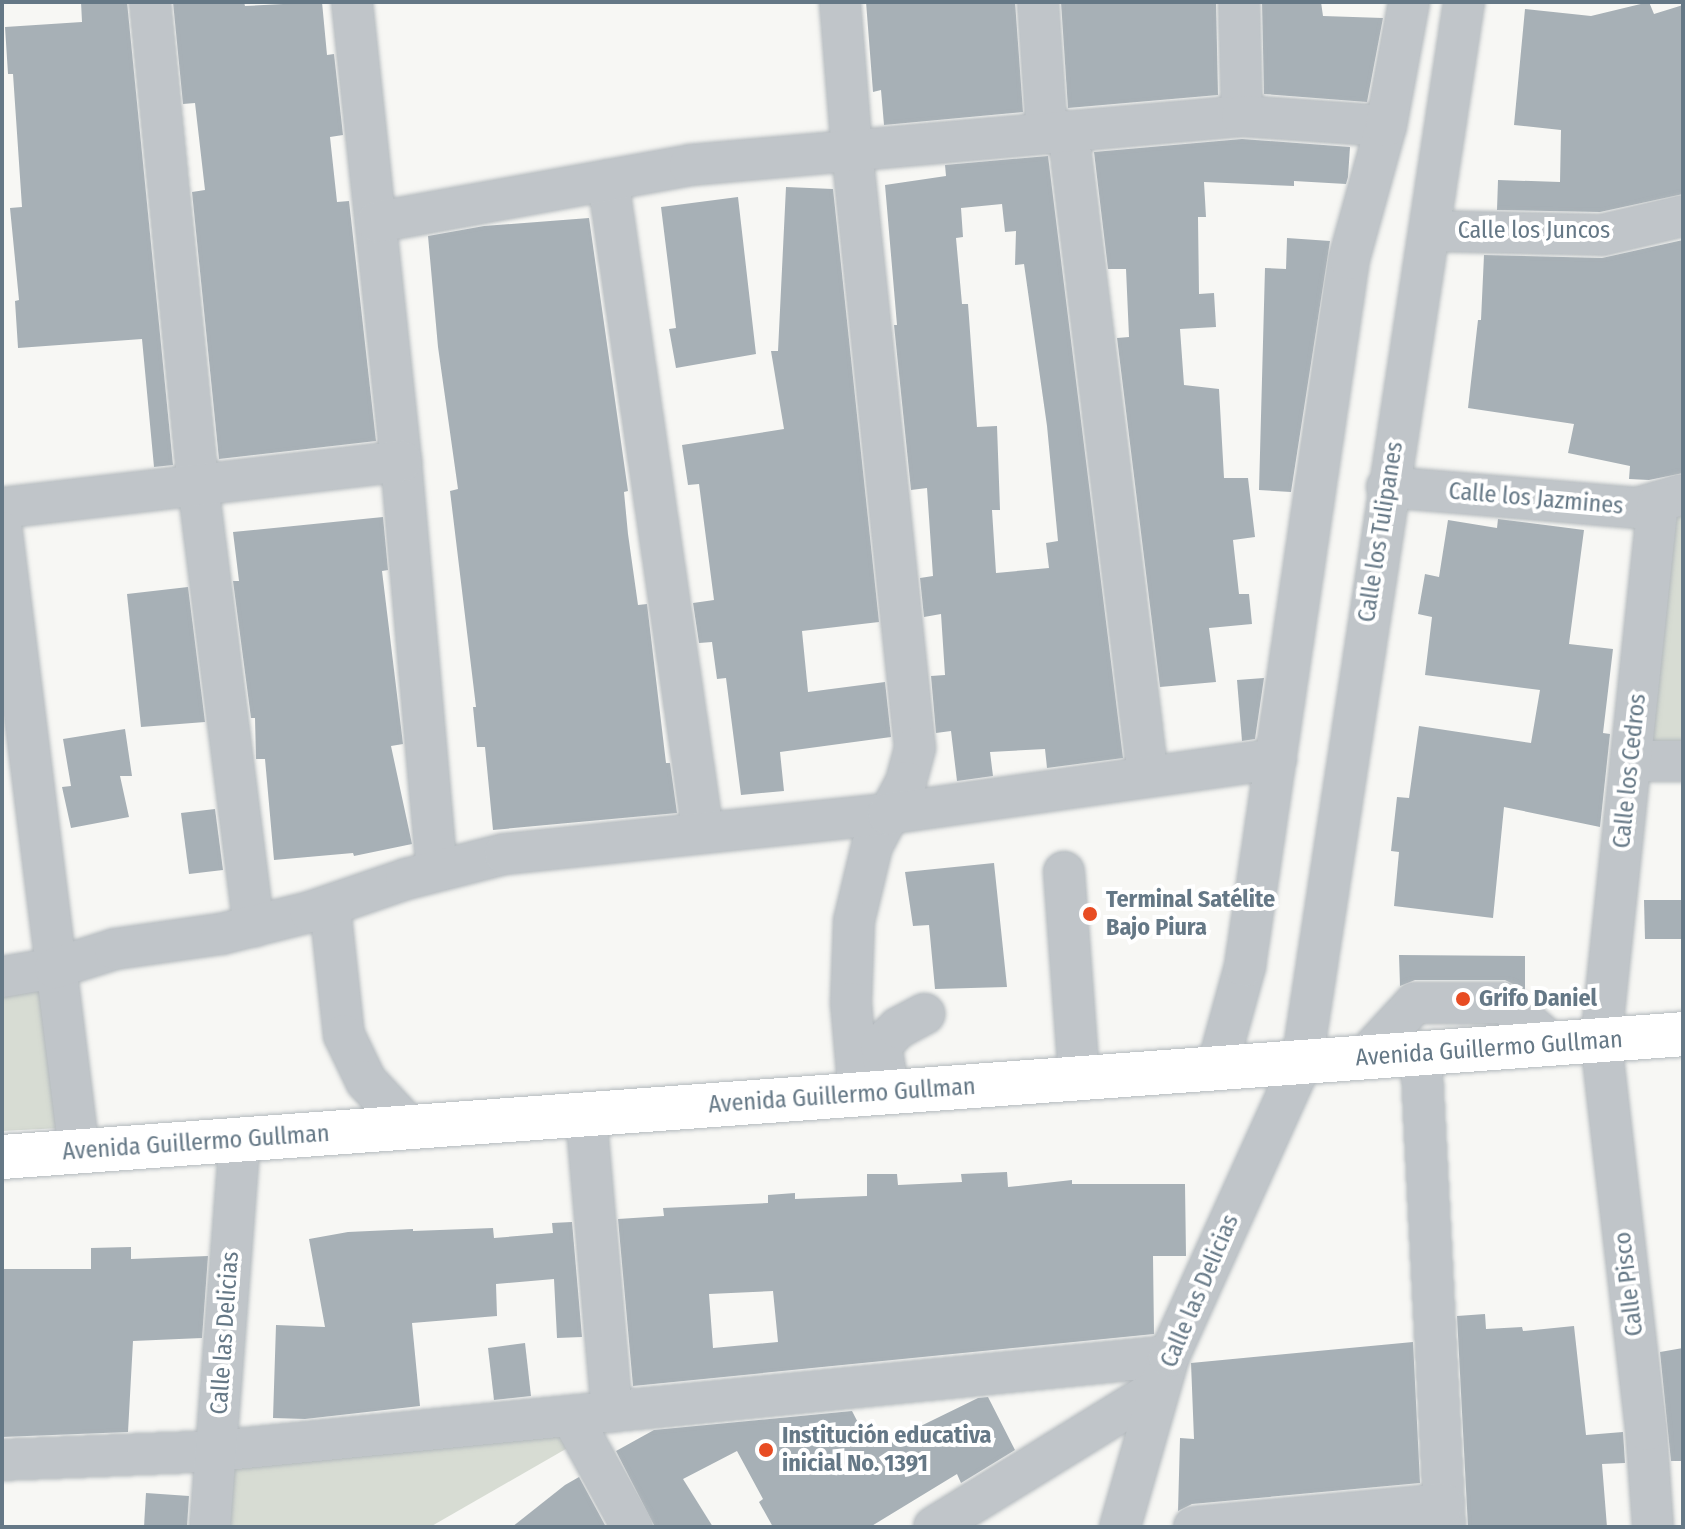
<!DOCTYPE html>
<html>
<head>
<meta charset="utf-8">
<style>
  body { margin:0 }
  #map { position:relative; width:1685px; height:1529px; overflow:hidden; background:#f7f7f4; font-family:"Fira Sans Condensed",sans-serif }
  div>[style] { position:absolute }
  .green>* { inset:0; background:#d7dcd3 }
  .building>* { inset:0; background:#a7b0b6 }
  .roads { filter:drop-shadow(0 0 2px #b3b9bd) drop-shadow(0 0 2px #b3b9bd) }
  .minor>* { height:40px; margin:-20px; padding:0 20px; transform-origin:20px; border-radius:20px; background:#c0c5c9 }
  .major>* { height:44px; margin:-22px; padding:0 22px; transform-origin:22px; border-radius:22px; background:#fff }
  .dots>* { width:22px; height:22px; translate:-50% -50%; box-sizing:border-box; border:4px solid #fff; border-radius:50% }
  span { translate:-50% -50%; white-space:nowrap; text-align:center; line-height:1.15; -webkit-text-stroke:8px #fff; paint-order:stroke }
  .street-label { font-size:24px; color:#657886 }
  .poi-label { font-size:24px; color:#657886; font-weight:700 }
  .left { translate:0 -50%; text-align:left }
  .frame { position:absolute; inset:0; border:4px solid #657886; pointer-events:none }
</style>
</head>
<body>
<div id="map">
  <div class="green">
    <i style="clip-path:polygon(1683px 508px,1683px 746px,1647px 746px,1673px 511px)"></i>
    <i style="clip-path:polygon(39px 987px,61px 1128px,2px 1131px,2px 993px)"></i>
    <i style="clip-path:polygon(563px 1434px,571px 1446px,430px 1527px,223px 1527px,227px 1468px)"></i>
  </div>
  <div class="building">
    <i style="clip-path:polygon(81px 2px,127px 2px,173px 465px,154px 467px,142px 339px,18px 348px,15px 301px,19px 300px,10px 208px,22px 207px,13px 74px,8px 74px,5px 27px,82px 22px)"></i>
    <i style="clip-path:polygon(173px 2px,244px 2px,245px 6px,322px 2px,327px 55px,334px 54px,343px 135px,330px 137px,337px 202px,349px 201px,376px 441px,219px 459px,192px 192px,205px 190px,195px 103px,183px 104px)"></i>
    <i style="clip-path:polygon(866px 2px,1015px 2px,1023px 112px,884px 125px,881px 90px,873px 92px)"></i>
    <i style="clip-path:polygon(1061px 2px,1216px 2px,1218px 95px,1068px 108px)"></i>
    <i style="clip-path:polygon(1262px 2px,1321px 2px,1323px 16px,1383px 18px,1367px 102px,1264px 94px)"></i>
    <i style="clip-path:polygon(1649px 2px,1654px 14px,1683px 5px,1683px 194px,1600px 212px,1497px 210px,1498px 180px,1560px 182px,1561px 130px,1514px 125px,1525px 9px,1591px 16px)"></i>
    <i style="clip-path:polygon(1242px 139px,1350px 147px,1348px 177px,1346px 184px,1294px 181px,1294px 186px,1204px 182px,1206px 217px,1198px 217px,1199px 294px,1214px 293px,1216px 327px,1180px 329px,1184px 385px,1219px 389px,1224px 478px,1248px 478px,1255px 537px,1233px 540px,1239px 594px,1249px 594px,1252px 624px,1209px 628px,1216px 682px,1160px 687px,1117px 338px,1129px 337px,1126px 269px,1108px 269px,1094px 152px)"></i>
    <i style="clip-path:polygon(evenodd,1048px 156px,1123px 758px,1047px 768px,1045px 749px,990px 752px,993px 776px,957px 781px,951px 731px,936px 733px,931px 676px,945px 675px,941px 614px,924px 617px,920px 578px,933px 576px,927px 488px,911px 490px,894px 325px,897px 325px,885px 185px,946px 176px,945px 165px,1048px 156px,1002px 204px,1005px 232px,1016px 231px,1015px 265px,1024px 264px,1047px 426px,1058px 541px,1046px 543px,1049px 568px,996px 573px,992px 510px,1000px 510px,997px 426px,977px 427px,968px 304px,962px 304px,956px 238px,963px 237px,961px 208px,1002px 204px)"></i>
    <i style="clip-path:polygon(786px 187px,833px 189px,879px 622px,802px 631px,808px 692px,885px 682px,891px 737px,780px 752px,784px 791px,741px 795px,726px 678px,717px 679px,712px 642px,699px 643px,693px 603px,714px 600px,699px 484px,688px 485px,682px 445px,784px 429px,771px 351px,778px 351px)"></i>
    <i style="clip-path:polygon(738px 197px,756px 354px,676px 368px,669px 329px,676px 328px,661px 207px)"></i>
    <i style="clip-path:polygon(589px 218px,628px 491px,624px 492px,628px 534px,638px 605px,647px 604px,666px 763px,670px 763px,677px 813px,493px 830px,485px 747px,477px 747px,473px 707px,476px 707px,450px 491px,458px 489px,438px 347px,428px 236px,484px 226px)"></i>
    <i style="clip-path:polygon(1287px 238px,1330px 241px,1291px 492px,1259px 490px,1265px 268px,1286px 269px)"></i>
    <i style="clip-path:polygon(1683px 240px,1683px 473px,1649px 480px,1629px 479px,1630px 466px,1568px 453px,1574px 424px,1468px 408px,1478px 320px,1481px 320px,1484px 255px,1602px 258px)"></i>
    <i style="clip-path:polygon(383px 517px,388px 570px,382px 571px,403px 744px,391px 746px,412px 844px,354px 856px,353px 853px,274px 860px,265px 759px,256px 759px,255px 718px,251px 718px,233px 581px,239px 581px,233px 532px)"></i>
    <i style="clip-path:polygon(1498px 519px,1584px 530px,1569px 644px,1613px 649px,1603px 733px,1610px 734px,1600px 827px,1504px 807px,1493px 918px,1394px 906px,1399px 852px,1391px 851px,1397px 797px,1409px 798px,1419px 726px,1531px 743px,1540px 690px,1425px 675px,1432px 617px,1418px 614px,1425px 574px,1439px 577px,1448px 520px,1497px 528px)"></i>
    <i style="clip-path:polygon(188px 587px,205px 722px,141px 727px,127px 594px)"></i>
    <i style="clip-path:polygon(1264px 678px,1255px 739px,1242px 741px,1237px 680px)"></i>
    <i style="clip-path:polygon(125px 729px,132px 776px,120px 776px,129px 817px,71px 828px,62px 787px,71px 786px,63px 739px)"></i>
    <i style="clip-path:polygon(215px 809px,223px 870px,189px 874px,181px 813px)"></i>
    <i style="clip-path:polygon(994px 863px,1007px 987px,935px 989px,929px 925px,913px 926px,905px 872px)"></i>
    <i style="clip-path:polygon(1644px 900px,1683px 900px,1683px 939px,1645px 939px)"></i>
    <i style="clip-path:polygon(1399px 955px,1525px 956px,1525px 990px,1505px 980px,1415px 980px,1400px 986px)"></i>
    <i style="clip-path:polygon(evenodd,1007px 1172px,1008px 1187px,1072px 1180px,1072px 1184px,1185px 1184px,1186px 1256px,1153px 1256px,1154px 1334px,633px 1386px,618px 1219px,664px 1216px,663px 1208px,768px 1203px,768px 1195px,795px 1193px,795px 1199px,867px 1196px,867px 1174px,897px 1174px,898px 1185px,962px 1182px,961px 1174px,1007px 1172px,773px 1291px,778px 1342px,713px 1348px,709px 1294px,773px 1291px)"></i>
    <i style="clip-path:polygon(572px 1222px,582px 1337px,557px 1338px,554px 1279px,496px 1284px,497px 1316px,412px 1323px,420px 1406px,305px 1419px,273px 1418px,276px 1325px,325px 1327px,309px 1239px,348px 1232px,413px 1229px,413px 1231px,493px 1228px,494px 1238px,553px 1233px,552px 1223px)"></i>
    <i style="clip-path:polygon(131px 1247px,131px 1259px,208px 1256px,202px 1338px,133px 1341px,128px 1432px,2px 1437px,2px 1269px,91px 1269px,91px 1248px)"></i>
    <i style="clip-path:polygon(1485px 1314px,1486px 1329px,1522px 1327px,1523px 1331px,1574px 1326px,1586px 1435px,1623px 1432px,1625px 1463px,1602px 1464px,1607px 1527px,1468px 1527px,1457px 1316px)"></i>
    <i style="clip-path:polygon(1413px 1342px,1420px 1483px,1192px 1504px,1178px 1511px,1180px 1438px,1194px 1439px,1191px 1363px)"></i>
    <i style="clip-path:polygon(525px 1343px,531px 1396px,494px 1400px,488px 1348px)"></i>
    <i style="clip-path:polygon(1683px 1348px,1683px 1461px,1671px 1461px,1660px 1352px)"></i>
    <i style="clip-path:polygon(988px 1397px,1015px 1450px,961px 1483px,957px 1474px,870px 1527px,773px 1527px,759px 1502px,763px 1499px,737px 1451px,683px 1479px,713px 1527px,655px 1527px,616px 1451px,654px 1430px,852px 1411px,867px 1440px,881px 1431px,888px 1442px,978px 1398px)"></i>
    <i style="clip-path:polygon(579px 1477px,606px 1527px,512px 1527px,565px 1485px)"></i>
    <i style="clip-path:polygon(146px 1493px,189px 1496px,187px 1527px,144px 1527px)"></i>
  </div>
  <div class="roads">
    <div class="minor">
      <i style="left:150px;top:2px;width:485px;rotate:84.3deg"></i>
      <i style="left:198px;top:485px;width:445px;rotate:82.8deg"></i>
      <i style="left:352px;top:2px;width:462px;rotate:83.9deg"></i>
      <i style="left:401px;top:461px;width:411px;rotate:85deg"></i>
      <i style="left:840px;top:2px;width:149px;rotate:85.4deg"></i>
      <i style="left:852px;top:151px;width:600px;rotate:83.98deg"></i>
      <i style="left:915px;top:748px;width:35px;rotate:105deg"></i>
      <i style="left:906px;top:782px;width:72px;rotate:118deg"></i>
      <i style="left:872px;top:846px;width:77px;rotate:103.5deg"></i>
      <i style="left:854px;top:921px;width:82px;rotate:92.1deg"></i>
      <i style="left:851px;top:1003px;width:91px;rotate:85deg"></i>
      <i style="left:1038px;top:2px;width:131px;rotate:86.1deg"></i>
      <i style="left:1239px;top:2px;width:114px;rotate:88.5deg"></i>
      <i style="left:1068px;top:131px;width:650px;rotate:82.93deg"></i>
      <i style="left:608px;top:180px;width:659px;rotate:81.71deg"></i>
      <i style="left:377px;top:222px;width:318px;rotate:-10.3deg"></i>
      <i style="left:690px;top:165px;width:554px;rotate:-5.07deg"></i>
      <i style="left:1242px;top:116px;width:144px;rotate:4deg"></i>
      <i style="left:1431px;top:231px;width:171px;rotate:1.3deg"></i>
      <i style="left:1602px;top:235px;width:83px;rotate:-13.2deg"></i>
      <i style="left:1387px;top:487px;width:251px;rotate:4.8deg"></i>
      <i style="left:1637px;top:508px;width:46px;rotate:-16.5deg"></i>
      <i style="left:2px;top:508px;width:402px;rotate:-6.7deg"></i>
      <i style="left:2px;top:532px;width:624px;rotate:82.91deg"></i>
      <i style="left:1631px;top:761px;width:52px"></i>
      <i style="left:1064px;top:872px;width:207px;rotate:85.8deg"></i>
      <i style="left:330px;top:907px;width:129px;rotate:83.8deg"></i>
      <i style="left:344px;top:1035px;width:51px;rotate:64.4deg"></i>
      <i style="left:366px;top:1081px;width:64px;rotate:46.9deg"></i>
      <i style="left:2px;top:977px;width:54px;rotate:-9.6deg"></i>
      <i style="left:55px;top:968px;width:63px;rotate:-17.6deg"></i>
      <i style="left:115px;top:949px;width:107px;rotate:-8.1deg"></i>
      <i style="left:221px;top:934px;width:92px;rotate:-13.9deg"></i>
      <i style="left:310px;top:912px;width:102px;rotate:-19deg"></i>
      <i style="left:406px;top:879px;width:102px;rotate:-14.2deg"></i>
      <i style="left:505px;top:854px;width:385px;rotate:-6deg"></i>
      <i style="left:888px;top:814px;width:392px;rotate:-8.1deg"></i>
      <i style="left:1421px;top:1053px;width:475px;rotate:87.1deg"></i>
      <i style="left:1364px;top:1058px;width:75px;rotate:-47.2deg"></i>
      <i style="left:1415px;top:1003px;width:90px"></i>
      <i style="left:1505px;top:1003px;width:62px;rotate:41.1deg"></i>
      <i style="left:1217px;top:1068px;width:106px;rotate:-74.6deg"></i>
      <i style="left:1245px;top:966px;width:715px;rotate:-81.63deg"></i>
      <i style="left:1349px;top:259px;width:138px;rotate:-74.5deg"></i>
      <i style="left:1386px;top:126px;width:126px;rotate:-79.5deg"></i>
      <i style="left:889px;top:1092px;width:48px;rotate:-99.7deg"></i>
      <i style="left:881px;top:1045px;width:24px;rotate:-45deg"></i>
      <i style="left:898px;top:1028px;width:30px;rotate:-28deg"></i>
      <i style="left:586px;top:1115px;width:298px;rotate:85deg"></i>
      <i style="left:571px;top:1416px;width:127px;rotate:61.2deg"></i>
      <i style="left:2px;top:1460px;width:214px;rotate:-2.4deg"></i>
      <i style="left:216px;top:1451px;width:958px;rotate:-5.69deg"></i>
      <i style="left:210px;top:1527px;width:389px;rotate:-85.6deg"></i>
      <i style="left:934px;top:1527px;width:264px;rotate:-31.7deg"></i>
      <i style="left:1120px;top:1527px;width:178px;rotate:-74deg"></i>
      <i style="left:1169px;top:1356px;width:323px;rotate:-65.7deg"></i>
      <i style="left:1302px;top:1062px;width:1072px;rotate:-81.31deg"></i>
      <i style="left:1194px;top:1527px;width:250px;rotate:-5.3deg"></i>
      <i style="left:1653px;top:1527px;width:97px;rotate:-94.1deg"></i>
      <i style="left:1646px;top:1430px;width:393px;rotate:-96.6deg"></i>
      <i style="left:1601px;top:1040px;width:541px;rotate:-83.95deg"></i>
    </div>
    <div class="major">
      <i style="left:2px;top:1157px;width:1685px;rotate:-4.18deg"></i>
    </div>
  </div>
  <div class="dots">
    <i style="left:1090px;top:914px;background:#e84c23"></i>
    <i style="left:1463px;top:999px;background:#e84c23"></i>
    <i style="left:766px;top:1450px;background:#e84c23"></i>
  </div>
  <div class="street-label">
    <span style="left:1534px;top:231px">Calle los Juncos</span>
    <span style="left:1536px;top:499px;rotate:5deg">Calle los Jazmines</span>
    <span style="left:1381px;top:532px;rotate:-81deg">Calle los Tulipanes</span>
    <span style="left:1630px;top:771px;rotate:-84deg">Calle los Cedros</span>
    <span style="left:1489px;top:1049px;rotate:-4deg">Avenida Guillermo Gullman</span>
    <span style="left:842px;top:1096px;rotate:-4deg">Avenida Guillermo Gullman</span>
    <span style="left:196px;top:1143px;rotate:-4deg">Avenida Guillermo Gullman</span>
    <span style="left:1629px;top:1284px;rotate:-97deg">Calle Pisco</span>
    <span style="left:1200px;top:1291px;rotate:-67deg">Calle las Delicias</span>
    <span style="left:225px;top:1333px;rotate:-86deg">Calle las Delicias</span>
  </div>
  <div class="poi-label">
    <span class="left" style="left:1106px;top:914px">Terminal Satélite<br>Bajo Piura</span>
    <span class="left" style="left:1479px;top:999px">Grifo Daniel</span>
    <span class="left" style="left:782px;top:1450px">Institución educativa<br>inicial No. 1391</span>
  </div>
  <div class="frame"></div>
</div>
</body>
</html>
